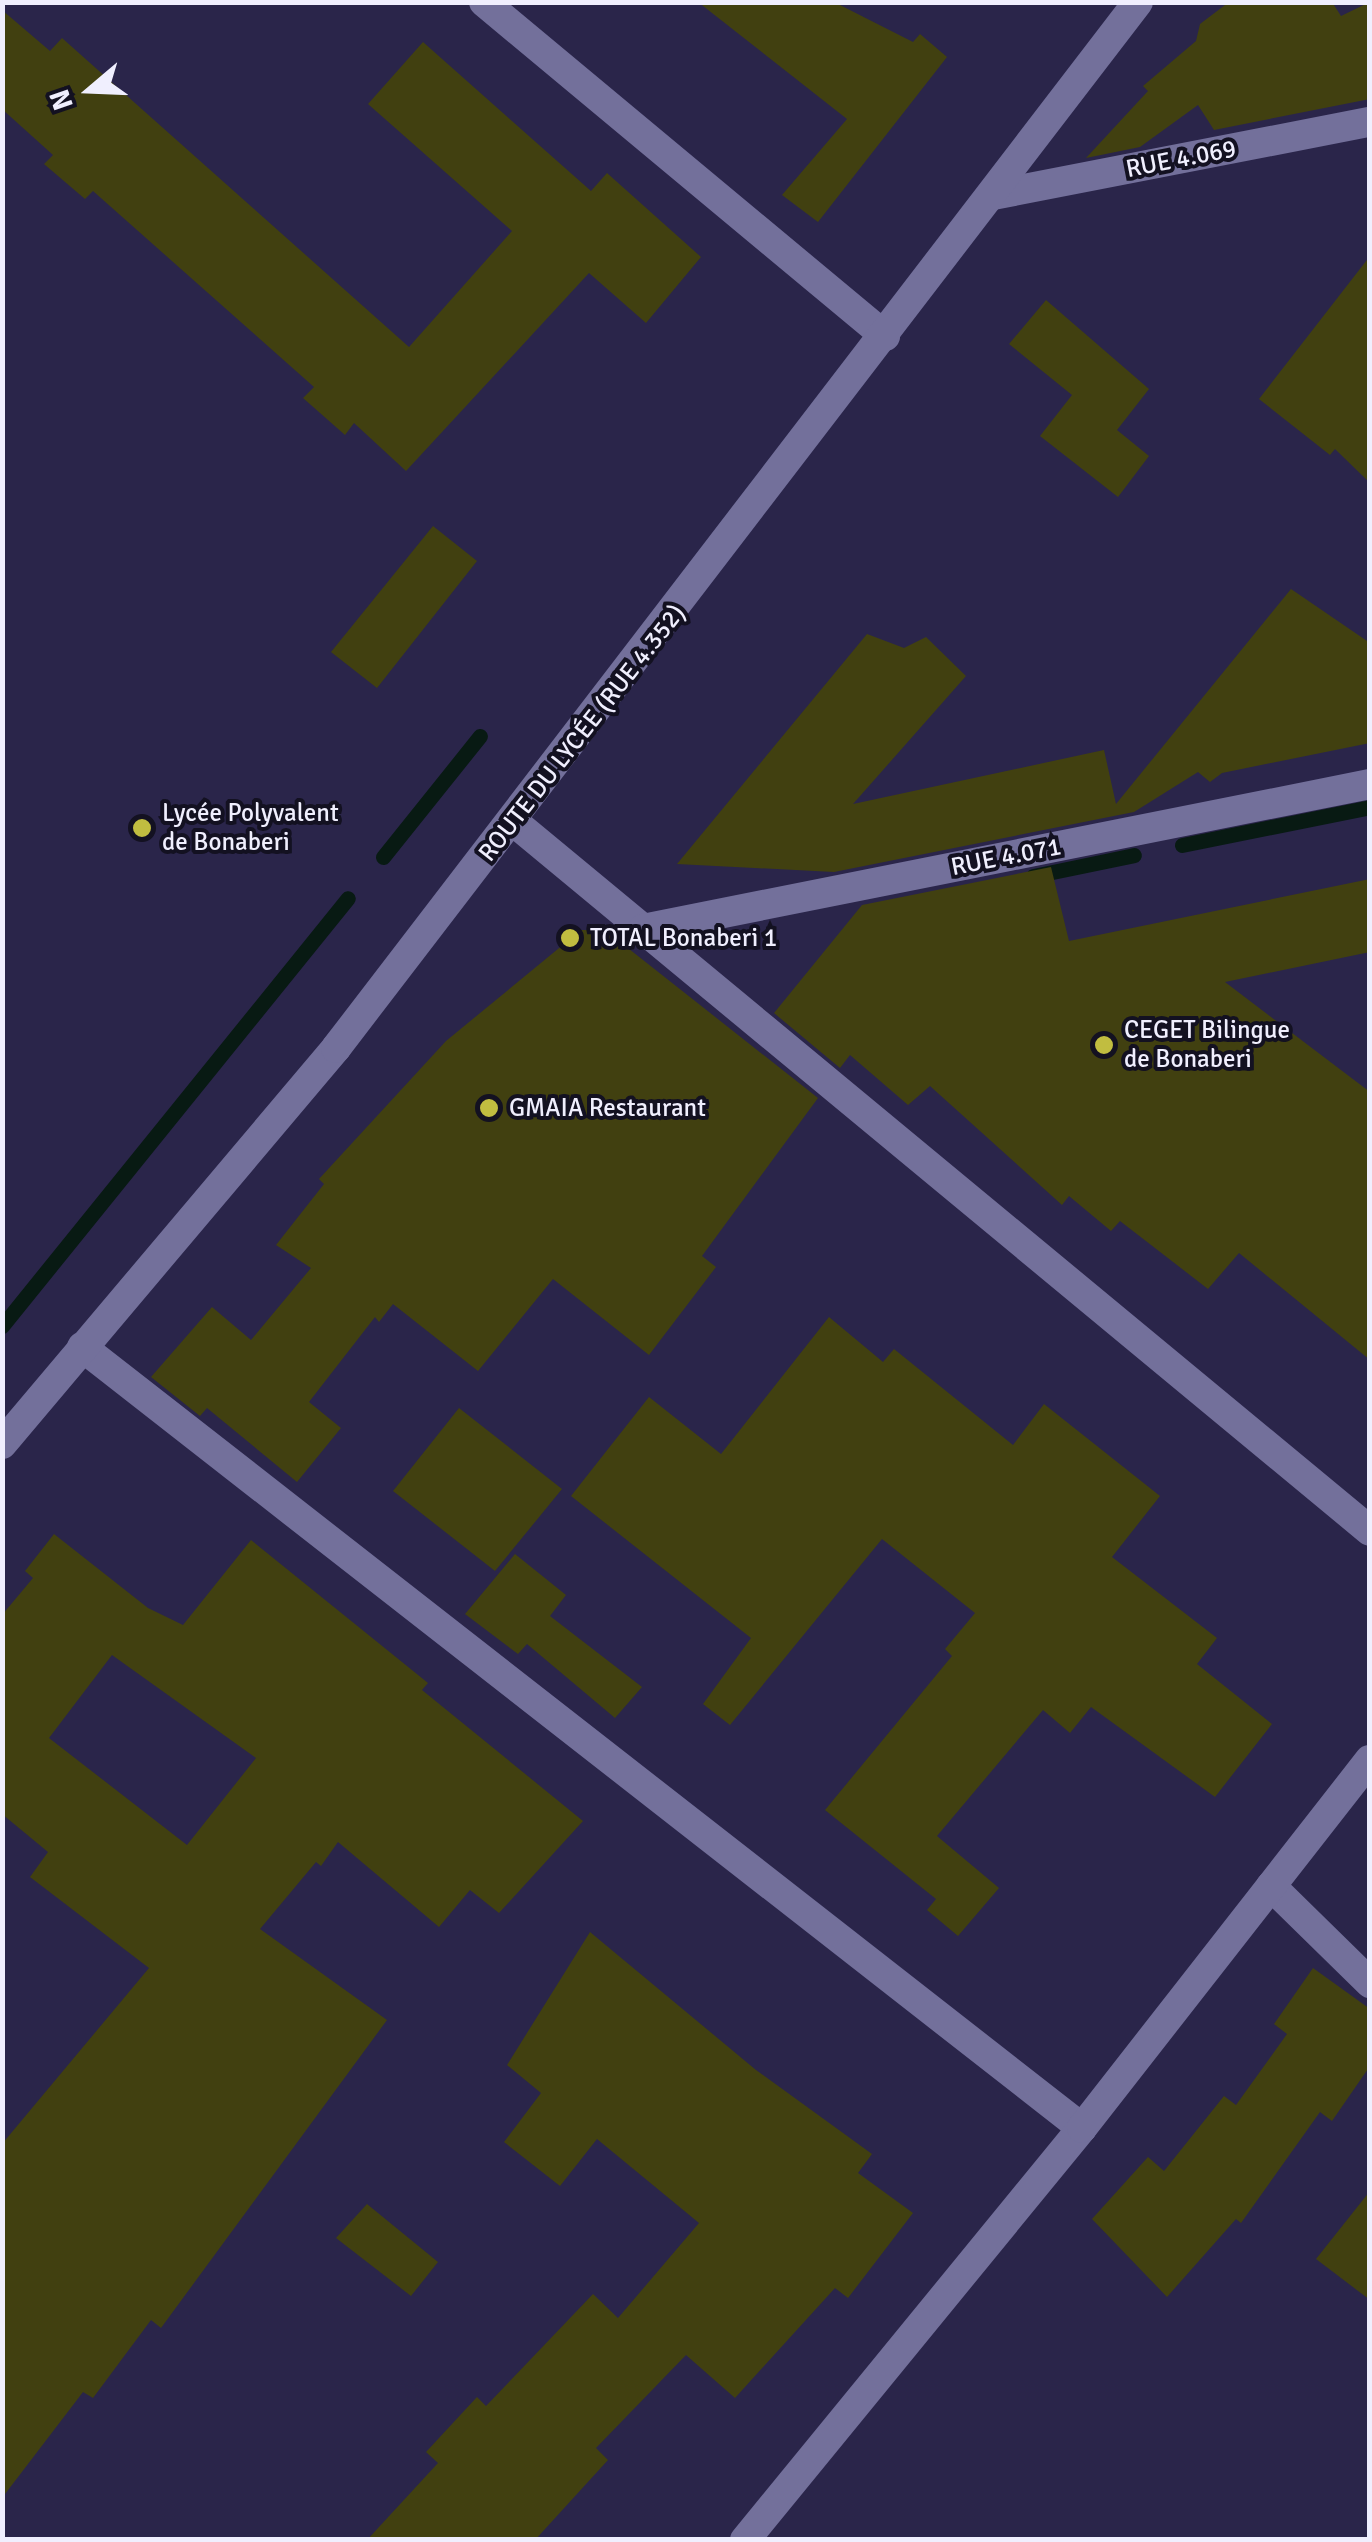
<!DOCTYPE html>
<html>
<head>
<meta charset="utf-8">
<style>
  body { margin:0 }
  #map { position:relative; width:1372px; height:2542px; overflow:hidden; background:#2a254a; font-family:Signika,sans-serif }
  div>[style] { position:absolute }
  .stream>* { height:15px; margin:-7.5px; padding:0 7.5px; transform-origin:7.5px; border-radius:7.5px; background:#081a13 }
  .building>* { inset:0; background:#414010 }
  .street>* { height:30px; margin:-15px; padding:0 15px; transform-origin:15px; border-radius:15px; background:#73709b }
  .secondary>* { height:30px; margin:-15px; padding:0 15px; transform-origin:15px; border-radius:15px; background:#73709b }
  .dots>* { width:28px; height:28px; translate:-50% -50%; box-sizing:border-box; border:5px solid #131121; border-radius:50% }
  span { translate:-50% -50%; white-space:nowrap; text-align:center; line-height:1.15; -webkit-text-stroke:8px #131121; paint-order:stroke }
  .street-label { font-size:25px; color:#f0effe }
  .poi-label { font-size:25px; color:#f0effe }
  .left { translate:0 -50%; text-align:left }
  .frame { position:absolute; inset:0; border:5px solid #f0effe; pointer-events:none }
  .north { position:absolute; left:40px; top:40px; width:100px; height:100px; -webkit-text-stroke:8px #131121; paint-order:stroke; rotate:251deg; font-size:28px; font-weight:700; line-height:40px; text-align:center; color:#f0effe }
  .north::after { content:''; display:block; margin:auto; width:35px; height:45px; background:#f0effe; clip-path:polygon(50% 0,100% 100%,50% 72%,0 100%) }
</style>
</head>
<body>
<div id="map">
  <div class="stream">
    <i style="left:1182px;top:845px;width:192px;rotate:-11.4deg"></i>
    <i style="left:383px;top:857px;width:155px;rotate:-51.3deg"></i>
    <i style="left:1033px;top:876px;width:103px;rotate:-11.7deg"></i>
    <i style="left:2px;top:1326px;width:550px;rotate:-51.05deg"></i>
  </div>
  <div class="building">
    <i style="clip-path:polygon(698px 2px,834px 2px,913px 42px,920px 34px,947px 57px,818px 222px,782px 195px,847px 119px)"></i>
    <i style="clip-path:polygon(1229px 2px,1332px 2px,1341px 16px,1370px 2px,1370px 99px,1214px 130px,1198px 105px,1140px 147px,1086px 158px,1148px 91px,1143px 86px,1196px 41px,1200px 24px)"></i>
    <i style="clip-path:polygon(2px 10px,50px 51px,62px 38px,409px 347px,512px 231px,368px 104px,423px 42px,591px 191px,607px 173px,701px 257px,646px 323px,589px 273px,406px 471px,354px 423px,345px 435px,303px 398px,314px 387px,93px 191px,85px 199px,44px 164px,53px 155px,2px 109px)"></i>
    <i style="clip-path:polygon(1370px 256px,1370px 483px,1335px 449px,1330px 455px,1259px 399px)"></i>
    <i style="clip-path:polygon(1046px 300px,1149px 389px,1117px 430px,1149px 456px,1118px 497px,1040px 436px,1072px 395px,1009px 344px)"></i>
    <i style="clip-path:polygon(433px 526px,477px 561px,377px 688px,331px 652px)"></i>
    <i style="clip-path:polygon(1291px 589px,1370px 643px,1370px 743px,1222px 773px,1210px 782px,1198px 772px,1134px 812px,834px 872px,677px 864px,867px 634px,904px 648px,926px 637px,966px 676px,853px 804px,1104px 750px,1116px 804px)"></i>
    <i style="clip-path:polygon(1051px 867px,1069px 941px,1370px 879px,1370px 952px,1225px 982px,1370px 1092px,1370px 1360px,1239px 1253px,1208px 1289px,1120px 1221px,1111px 1231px,1069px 1196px,1062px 1205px,930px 1086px,908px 1105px,850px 1055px,840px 1068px,774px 1013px,862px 905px)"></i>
    <i style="clip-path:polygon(581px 930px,605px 930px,818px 1098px,702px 1256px,716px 1267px,649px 1355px,553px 1279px,478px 1371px,393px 1304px,379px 1322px,375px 1317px,309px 1402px,341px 1428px,297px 1482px,207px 1408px,200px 1416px,151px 1377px,212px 1307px,251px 1340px,311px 1268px,276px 1245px,324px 1184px,319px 1179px,446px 1041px)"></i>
    <i style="clip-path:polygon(829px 1317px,883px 1362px,894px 1349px,1013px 1445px,1044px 1404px,1160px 1496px,1112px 1557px,1217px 1638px,1197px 1664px,1272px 1724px,1215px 1797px,1091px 1707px,1070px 1733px,1043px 1710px,937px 1836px,999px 1888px,958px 1936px,927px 1910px,936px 1899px,825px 1810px,952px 1656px,945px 1649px,975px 1613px,882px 1539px,730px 1725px,703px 1704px,751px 1638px,571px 1496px,649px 1397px,721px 1454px)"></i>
    <i style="clip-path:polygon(459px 1408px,562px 1489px,495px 1571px,393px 1491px)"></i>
    <i style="clip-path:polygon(evenodd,54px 1534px,148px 1608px,183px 1625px,251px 1540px,428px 1683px,422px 1690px,583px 1821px,499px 1913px,470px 1890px,439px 1927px,338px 1842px,321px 1866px,316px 1862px,260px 1929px,387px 2020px,161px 2328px,151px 2320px,93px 2398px,83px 2392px,2px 2498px,2px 2144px,149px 1968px,30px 1877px,48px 1852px,2px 1814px,2px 1615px,33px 1578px,25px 1571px,54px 1534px,112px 1655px,256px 1758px,187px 1845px,49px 1738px,112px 1655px)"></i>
    <i style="clip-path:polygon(515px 1554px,566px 1595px,550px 1616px,642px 1687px,615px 1718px,527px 1644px,518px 1654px,465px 1614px)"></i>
    <i style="clip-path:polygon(590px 1932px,756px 2070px,872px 2154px,858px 2173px,913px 2213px,848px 2298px,835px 2288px,735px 2398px,686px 2355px,596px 2448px,608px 2460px,535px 2540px,367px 2540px,438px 2463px,426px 2452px,477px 2397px,486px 2406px,593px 2294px,618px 2318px,699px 2223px,597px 2139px,560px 2186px,504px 2142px,541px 2093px,507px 2065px)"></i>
    <i style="clip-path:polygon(1313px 1968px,1370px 2009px,1370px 2066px,1332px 2121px,1320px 2112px,1241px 2223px,1236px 2219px,1167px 2297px,1092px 2219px,1148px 2157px,1164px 2171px,1224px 2096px,1236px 2105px,1287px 2034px,1274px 2024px)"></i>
    <i style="clip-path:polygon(1370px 2191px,1370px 2300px,1316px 2259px)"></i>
    <i style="clip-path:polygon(367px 2204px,438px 2262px,411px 2296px,336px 2238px)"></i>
  </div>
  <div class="street">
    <i style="left:484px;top:2px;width:522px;rotate:39.79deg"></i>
    <i style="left:993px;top:195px;width:384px;rotate:-11deg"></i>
    <i style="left:514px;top:822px;width:1111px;rotate:39.63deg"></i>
    <i style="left:643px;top:929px;width:741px;rotate:-11.28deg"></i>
    <i style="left:82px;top:1347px;width:1269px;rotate:37.99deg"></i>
    <i style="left:1271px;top:1886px;width:139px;rotate:44.4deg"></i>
    <i style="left:745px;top:2540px;width:532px;rotate:-50.72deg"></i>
    <i style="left:1082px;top:2128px;width:467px;rotate:-52deg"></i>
  </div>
  <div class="secondary">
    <i style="left:2px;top:1444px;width:518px;rotate:-49.85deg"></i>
    <i style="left:336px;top:1048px;width:1318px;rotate:-52.52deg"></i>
  </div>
  <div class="dots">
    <i style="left:142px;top:828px;background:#c1bd40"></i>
    <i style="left:570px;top:938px;background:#c1bd40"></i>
    <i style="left:1104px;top:1045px;background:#c1bd40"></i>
    <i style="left:489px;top:1108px;background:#c1bd40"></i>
  </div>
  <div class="street-label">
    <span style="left:1181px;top:159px;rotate:-11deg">RUE 4.069</span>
    <span style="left:582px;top:733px;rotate:-52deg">ROUTE DU LYCÉE (RUE 4.352)</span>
    <span style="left:1006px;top:857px;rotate:-11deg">RUE 4.071</span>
  </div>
  <div class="poi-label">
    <span class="left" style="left:162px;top:828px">Lycée Polyvalent<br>de Bonaberi</span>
    <span class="left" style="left:590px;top:938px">TOTAL Bonaberi 1</span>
    <span class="left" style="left:1124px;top:1045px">CEGET Bilingue<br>de Bonaberi</span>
    <span class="left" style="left:509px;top:1108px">GMAIA Restaurant</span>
  </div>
  <div class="frame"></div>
  <div class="north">N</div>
</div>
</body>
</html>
